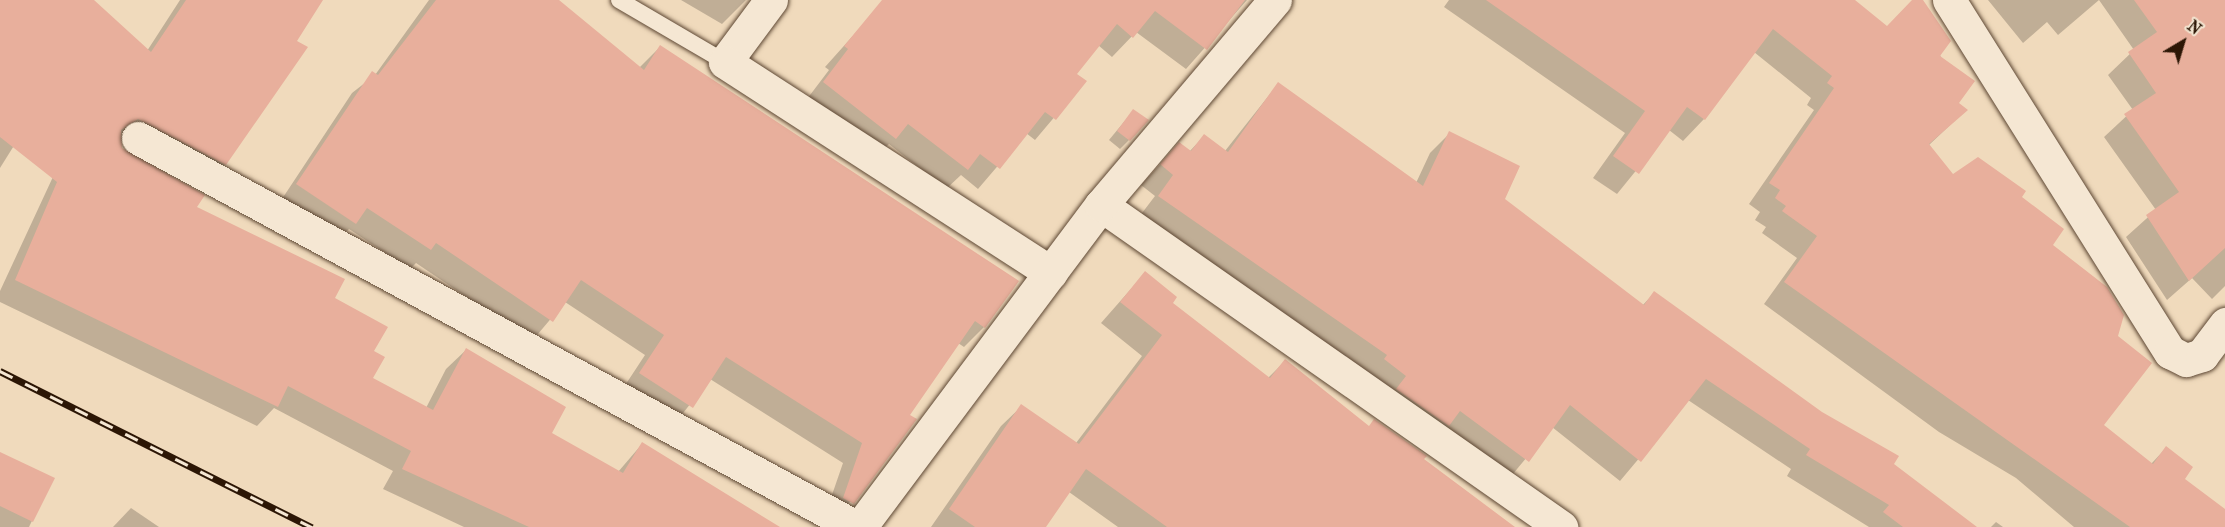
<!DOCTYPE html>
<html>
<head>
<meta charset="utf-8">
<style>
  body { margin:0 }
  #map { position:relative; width:2225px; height:527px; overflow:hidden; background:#f0dabc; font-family:"IM FELL French Canon",serif }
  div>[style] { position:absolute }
  .shadow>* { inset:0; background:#0003 }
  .building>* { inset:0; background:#e8af9c }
  .roads { filter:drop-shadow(0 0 2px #5d4733) drop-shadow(0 0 2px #5d4733) }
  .lane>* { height:16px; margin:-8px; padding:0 8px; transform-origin:8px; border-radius:8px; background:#f5e7d3 }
  .street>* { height:33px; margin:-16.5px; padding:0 16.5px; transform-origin:16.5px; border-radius:16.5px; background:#f5e7d3 }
  .rail>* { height:7px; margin-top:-3.5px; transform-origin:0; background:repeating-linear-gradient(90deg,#f5e7d3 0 14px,#2c1605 0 28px); box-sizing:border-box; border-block:2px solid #2c1605 }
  span { translate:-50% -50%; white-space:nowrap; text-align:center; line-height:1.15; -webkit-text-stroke:4.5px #f5e7d3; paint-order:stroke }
  .north { position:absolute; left:2153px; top:12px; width:60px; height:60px; -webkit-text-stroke:4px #f5e7d3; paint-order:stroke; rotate:38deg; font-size:16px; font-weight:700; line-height:24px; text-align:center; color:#2c1605 }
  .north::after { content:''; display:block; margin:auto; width:21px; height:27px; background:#2c1605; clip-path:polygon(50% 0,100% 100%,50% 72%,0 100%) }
</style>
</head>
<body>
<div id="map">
  <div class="shadow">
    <i style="clip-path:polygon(0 0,91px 0,100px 8px,0 168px)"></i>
    <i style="clip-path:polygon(180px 0,320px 0,225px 164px,205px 183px,120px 140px,121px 149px,195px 207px,333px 298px,372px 352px,371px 379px,426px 408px,446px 369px,466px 350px,550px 434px,618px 472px,642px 444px,777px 527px,464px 527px,383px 489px,393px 471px,274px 408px,257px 426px,0 302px,0 291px,110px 54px,147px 51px)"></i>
    <i style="clip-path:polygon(429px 0,557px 0,639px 68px,660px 47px,984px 327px,964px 347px,958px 343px,908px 415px,915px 420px,833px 523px,824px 518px,843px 463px,710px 379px,672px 427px,620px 393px,645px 355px,565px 302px,532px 341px,416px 263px,410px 269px,349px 229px,335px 243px,278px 205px,352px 93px,375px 75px)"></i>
    <i style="clip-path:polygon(681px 0,746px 0,722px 24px)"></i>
    <i style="clip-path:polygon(885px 0,1247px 0,1186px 69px,1136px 32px,1112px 57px,1098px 45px,1075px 74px,1084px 82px,1035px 140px,1026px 133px,978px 189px,961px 175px,946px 189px,889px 144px,875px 158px,804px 103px,829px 70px,825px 67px)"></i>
    <i style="clip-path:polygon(1449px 0,1853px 0,1887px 27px,1913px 0,1921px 0,1957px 104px,1966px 110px,1929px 145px,1953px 176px,2020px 198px,2116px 337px,2101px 425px,2151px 464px,2166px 448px,2183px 479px,2225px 511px,2225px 527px,2074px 527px,2016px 478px,1939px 432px,1764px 304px,1797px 258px,1762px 233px,1766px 227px,1755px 220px,1760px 212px,1749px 204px,1814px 110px,1807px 105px,1811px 98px,1754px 52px,1704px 119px,1683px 141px,1669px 130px,1617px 194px,1593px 178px,1625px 133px,1444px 7px)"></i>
    <i style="clip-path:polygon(1988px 0,2225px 0,2225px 286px,2212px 299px,2192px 278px,2167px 300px,2126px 237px,2156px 210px,2104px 137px,2133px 110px,2108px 75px,2134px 50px,2099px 0,2058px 35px,2047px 22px,2023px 43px)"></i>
    <i style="clip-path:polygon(1278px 84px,1416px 183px,1430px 153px,1450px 133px,1503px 200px,1642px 306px,1654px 293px,1974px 527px,1869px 527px,1787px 476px,1791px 469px,1688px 400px,1620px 481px,1552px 427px,1507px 481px,1139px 217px,1155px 196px,1141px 185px,1179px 144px,1189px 152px,1204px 136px,1225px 151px)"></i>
    <i style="clip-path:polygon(1133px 111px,1129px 140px,1120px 149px,1109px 140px)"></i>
    <i style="clip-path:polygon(1145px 273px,1170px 303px,1268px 378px,1285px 361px,1368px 427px,1513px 527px,1118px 527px,1069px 492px,1044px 527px,931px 527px,1001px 426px,1022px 406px,1076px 443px,1142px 356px,1101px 323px)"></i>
    <i style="clip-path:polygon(0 454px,52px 479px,29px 527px,0 527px)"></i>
    <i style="clip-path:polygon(131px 508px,159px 527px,113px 527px)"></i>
    <i style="clip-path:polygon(1996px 522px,2003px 527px,1991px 527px)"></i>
  </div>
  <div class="building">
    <i style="clip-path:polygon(0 0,94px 0,151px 52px,186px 0,323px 0,297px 41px,308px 47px,226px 165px,138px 119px,121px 130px,122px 148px,205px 195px,197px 207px,345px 279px,335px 298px,388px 327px,374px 351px,385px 357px,373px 378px,433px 410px,466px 348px,566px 407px,552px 433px,623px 473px,642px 442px,780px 527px,529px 527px,402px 469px,411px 451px,288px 386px,278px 407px,15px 280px,57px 182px,0 137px)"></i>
    <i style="clip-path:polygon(436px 0,559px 0,644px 70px,660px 45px,1019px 281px,985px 328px,975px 321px,910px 415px,917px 419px,854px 504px,843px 498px,862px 443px,726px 357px,693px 408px,639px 373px,664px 335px,581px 280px,553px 322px,436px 243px,431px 250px,367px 208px,356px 224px,296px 184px,372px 71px,378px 75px)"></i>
    <i style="clip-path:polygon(882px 0,1245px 0,1207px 50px,1155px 11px,1133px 38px,1117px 24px,1077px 74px,1087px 81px,1056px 120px,1045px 112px,1000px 169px,980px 154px,968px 170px,908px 124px,896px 139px,823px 82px,848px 49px,844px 46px)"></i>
    <i style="clip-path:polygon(1486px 0,1855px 0,1887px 26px,1912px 0,1923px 0,1951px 41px,1940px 56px,1975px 81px,1959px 103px,1968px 110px,1929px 144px,1953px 174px,1978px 157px,2026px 191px,2022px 197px,2064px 229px,2053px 245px,2107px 287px,2124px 315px,2118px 336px,2152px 363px,2104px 425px,2153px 464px,2166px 446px,2193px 467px,2185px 479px,2225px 509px,2225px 527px,2130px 527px,1784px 282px,1817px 236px,1782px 211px,1786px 206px,1775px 198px,1780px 190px,1769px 183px,1834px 88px,1827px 83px,1832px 76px,1773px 29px,1705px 120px,1687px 107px,1639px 174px,1613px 156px,1645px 111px)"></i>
    <i style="clip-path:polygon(2134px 0,2225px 0,2225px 248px,2189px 281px,2146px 215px,2179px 192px,2124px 114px,2156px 93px,2128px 52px,2157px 32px)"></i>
    <i style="clip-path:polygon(1278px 82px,1423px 186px,1449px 131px,1520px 166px,1505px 199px,1644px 305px,1654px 291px,1822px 412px,1899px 456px,1894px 464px,1977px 527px,1903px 527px,1883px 512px,1889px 505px,1806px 455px,1810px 449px,1706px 379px,1641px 462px,1570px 405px,1529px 462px,1460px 411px,1449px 426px,1396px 389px,1406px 376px,1384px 359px,1387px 355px,1158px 196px,1173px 175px,1160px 164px,1179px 142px,1191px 151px,1204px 134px,1228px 152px)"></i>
    <i style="clip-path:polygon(1133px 109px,1149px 120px,1130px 141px,1117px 131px)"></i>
    <i style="clip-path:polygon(1145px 271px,1177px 297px,1173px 303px,1270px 378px,1285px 359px,1369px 426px,1374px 419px,1427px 456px,1424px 459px,1515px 527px,1167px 527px,1086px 469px,1046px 527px,975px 527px,949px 509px,1021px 404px,1079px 444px,1162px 335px,1120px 302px)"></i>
    <i style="clip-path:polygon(0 452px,55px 478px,33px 522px,0 506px)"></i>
  </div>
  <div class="roads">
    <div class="lane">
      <i style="left:619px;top:0;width:123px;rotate:30.3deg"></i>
    </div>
    <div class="street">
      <i style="left:771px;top:0;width:77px;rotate:126.6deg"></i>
      <i style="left:725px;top:62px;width:388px;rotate:32.9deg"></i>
      <i style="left:1949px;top:0;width:416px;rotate:57.9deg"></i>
      <i style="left:2170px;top:352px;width:18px;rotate:27deg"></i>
      <i style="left:2186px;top:360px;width:17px;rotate:-17deg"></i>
      <i style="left:2202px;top:355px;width:39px;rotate:-53deg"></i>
      <i style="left:138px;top:138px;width:817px;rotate:28.45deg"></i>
      <i style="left:1101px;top:205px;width:562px;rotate:34.99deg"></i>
      <i style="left:860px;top:527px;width:402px;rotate:-53.2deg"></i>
      <i style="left:1101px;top:205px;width:269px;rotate:-49.7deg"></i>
    </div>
  </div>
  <div class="rail">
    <i style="left:0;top:371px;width:349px;rotate:26.6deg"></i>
  </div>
  <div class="north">N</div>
</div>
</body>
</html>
